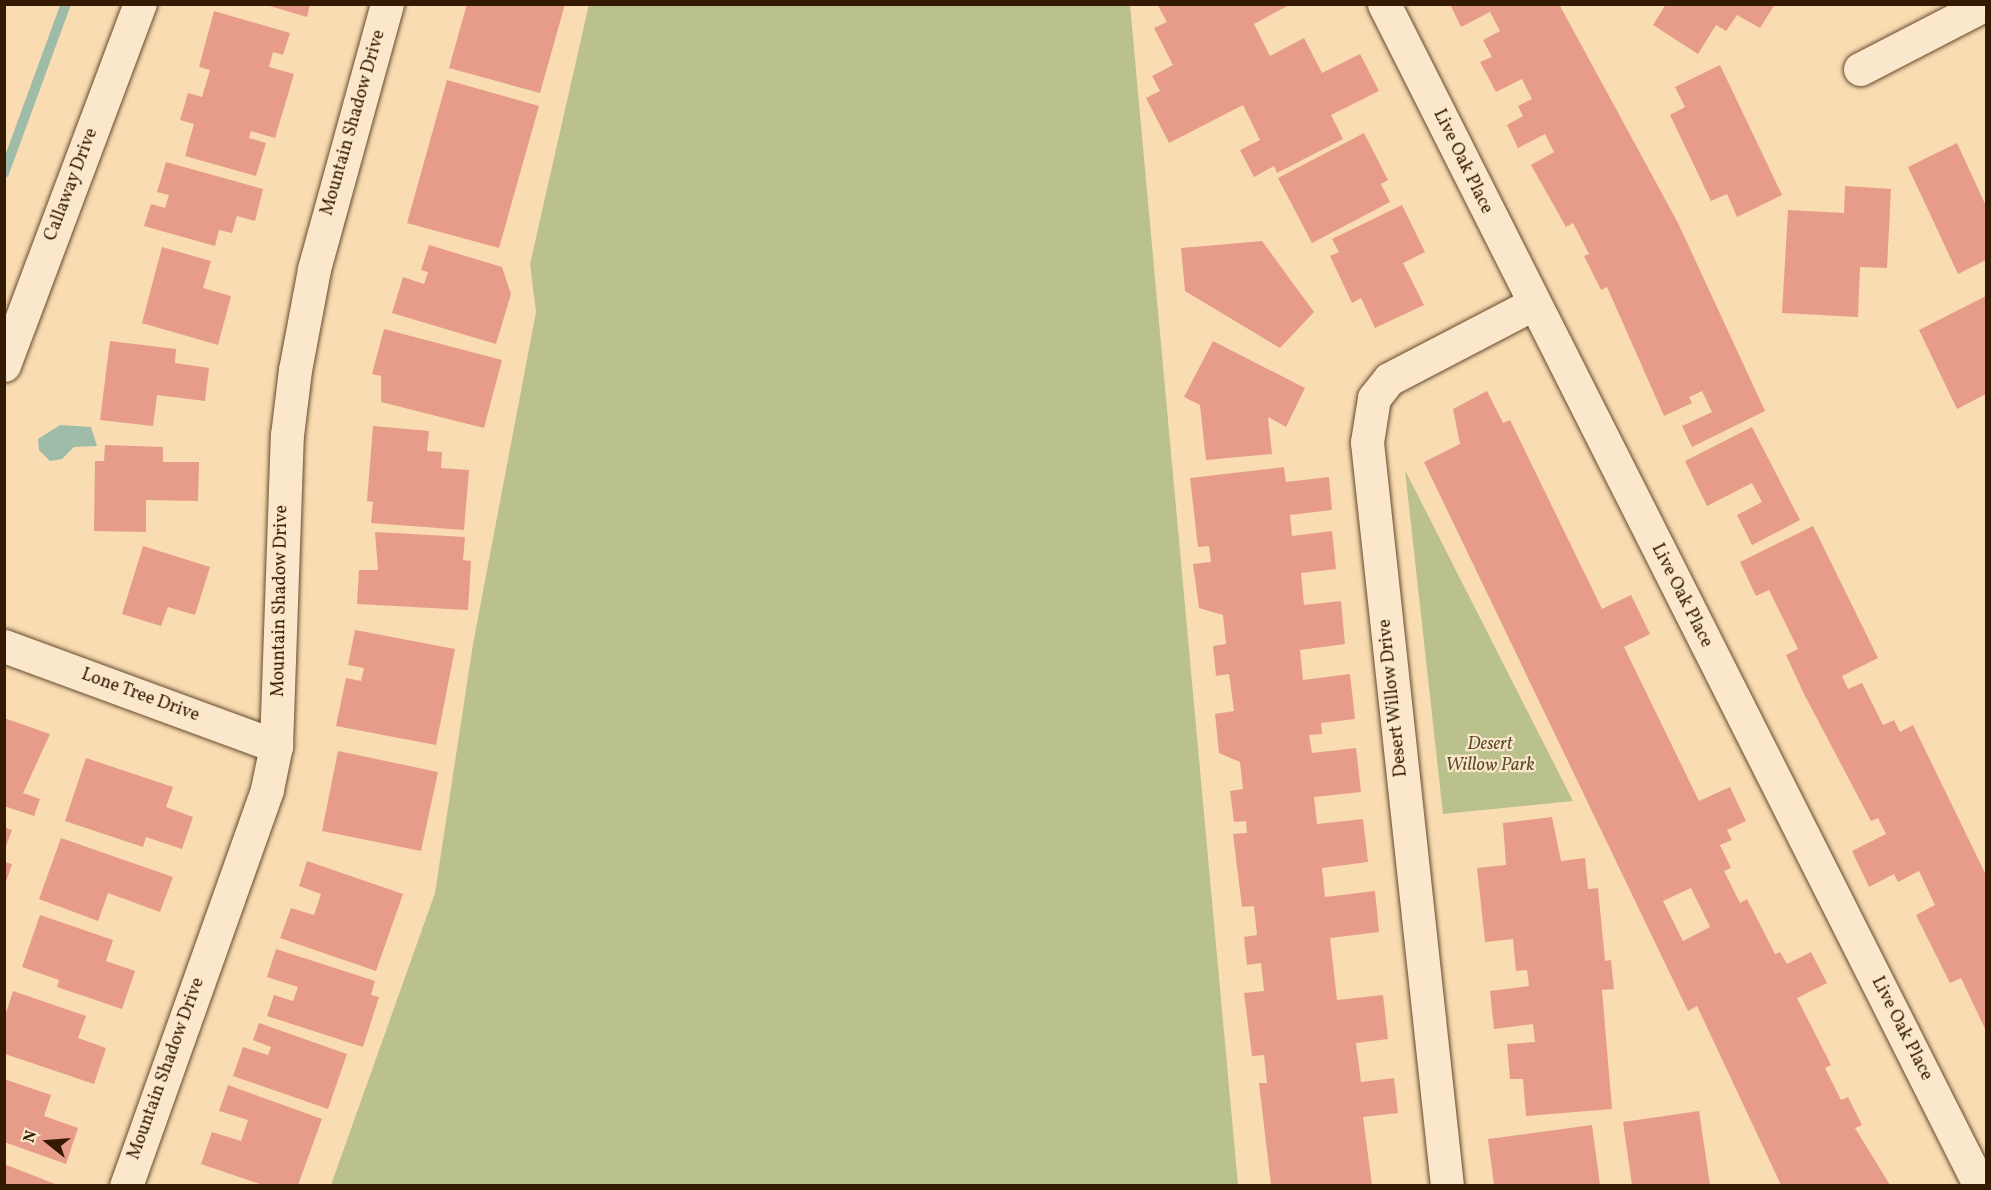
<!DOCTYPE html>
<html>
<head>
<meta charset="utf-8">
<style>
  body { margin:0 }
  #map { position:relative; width:1991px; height:1190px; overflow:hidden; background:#f9dcb1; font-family:Vollkorn,serif }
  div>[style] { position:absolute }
  .green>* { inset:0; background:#bbc18d }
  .water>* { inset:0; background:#9ebca7 }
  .stream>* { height:10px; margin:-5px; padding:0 5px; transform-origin:5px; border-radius:5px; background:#9ebca7 }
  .building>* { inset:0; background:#e79c8a }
  .roads { filter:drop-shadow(0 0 2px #664a2e) drop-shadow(0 0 2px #664a2e) }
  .minor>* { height:33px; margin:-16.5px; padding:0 16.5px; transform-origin:16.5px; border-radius:16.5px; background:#fbe8cc }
  .tertiary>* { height:33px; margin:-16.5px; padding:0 16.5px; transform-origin:16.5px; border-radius:16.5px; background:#fbe8cc }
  span { translate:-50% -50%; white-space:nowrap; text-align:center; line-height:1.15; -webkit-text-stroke:4.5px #fbe8cc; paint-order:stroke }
  .street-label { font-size:18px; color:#351a03 }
  .park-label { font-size:18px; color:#5d4c2c; font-style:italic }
  .frame { position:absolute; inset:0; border:6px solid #351a03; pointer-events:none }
  .north { position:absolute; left:18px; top:1112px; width:60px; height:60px; -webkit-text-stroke:4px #fbe8cc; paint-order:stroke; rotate:287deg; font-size:16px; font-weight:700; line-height:24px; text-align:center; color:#351a03 }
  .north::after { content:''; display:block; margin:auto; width:21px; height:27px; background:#351a03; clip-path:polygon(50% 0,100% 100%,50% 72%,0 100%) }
</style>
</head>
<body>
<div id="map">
  <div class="green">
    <i style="clip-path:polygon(589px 4px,1130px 5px,1238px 1185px,331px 1185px,435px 893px,473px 644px,536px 312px,530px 264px)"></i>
    <i style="clip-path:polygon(1405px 470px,1573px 801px,1443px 814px)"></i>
  </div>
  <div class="water">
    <i style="clip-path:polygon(60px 425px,91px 427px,97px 446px,74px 447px,62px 459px,50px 461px,39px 450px,38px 439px)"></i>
  </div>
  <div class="stream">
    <i style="left:4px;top:173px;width:180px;rotate:-69.9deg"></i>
  </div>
  <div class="building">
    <i style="clip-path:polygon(263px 4px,310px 4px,307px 17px)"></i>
    <i style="clip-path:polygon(467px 4px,565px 4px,540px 93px,449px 68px)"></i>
    <i style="clip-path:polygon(1157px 4px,1291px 4px,1254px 24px,1270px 56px,1304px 38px,1322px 73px,1360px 54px,1379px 91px,1331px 115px,1343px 139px,1277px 173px,1274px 166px,1254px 177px,1240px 150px,1260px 140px,1243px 105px,1169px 143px,1146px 98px,1160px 91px,1152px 76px,1173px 65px,1154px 28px,1167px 22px)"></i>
    <i style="clip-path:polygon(1450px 4px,1559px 4px,1678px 223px,1765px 411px,1692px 447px,1682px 426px,1712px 412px,1702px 391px,1689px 397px,1692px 403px,1664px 416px,1607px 287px,1601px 290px,1584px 256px,1589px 254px,1573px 223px,1566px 227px,1531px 165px,1554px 152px,1545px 134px,1518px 148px,1507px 125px,1523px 116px,1518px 106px,1532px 99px,1522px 79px,1496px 92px,1480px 62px,1492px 57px,1483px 40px,1500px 31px,1490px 12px,1461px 27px)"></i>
    <i style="clip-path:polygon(1666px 4px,1775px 4px,1760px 28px,1737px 15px,1726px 31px,1716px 25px,1698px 54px,1653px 25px)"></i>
    <i style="clip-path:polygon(214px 11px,290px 33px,283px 55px,273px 52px,269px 67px,294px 74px,275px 138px,251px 131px,249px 138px,266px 143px,256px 176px,185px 156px,194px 124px,180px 120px,188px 93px,202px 97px,210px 70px,199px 67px)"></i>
    <i style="clip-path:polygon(1720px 65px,1782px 195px,1737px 217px,1727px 194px,1711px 201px,1670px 115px,1685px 107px,1675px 87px)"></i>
    <i style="clip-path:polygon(447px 80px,539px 106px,499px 248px,407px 223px)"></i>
    <i style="clip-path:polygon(1364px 133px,1388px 180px,1381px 184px,1390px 202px,1312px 243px,1278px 178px)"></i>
    <i style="clip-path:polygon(1957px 143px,1986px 206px,1986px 260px,1958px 274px,1908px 167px)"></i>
    <i style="clip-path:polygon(166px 162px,263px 189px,255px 221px,237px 216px,232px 233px,219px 230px,215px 246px,144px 226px,151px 204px,165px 208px,169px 195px,157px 192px)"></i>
    <i style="clip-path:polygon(1845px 186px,1891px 189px,1887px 268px,1860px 267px,1858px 317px,1782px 313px,1788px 210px,1844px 213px)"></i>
    <i style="clip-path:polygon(1402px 205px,1425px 252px,1403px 263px,1424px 305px,1375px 328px,1361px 298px,1352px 303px,1330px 256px,1339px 252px,1332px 239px)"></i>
    <i style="clip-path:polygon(1262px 241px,1314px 312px,1280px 348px,1185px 291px,1181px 248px)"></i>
    <i style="clip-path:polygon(429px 245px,502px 267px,511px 294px,496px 344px,392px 313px,403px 277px,424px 284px,428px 272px,421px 270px)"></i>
    <i style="clip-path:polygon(162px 247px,211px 261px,203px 288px,231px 296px,218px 345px,142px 323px)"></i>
    <i style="clip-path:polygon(1986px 296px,1986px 394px,1957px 409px,1919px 330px)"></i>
    <i style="clip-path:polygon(384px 329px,502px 360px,484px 428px,381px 402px,381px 376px,372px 374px)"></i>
    <i style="clip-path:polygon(110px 341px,176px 349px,175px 363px,209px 368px,205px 401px,157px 395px,153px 426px,100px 420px)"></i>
    <i style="clip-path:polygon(1213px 341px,1305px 388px,1286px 427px,1268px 417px,1272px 454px,1206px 460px,1200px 405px,1184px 397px)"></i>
    <i style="clip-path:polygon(evenodd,1487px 391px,1503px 423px,1510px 420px,1602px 609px,1631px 595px,1650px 634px,1624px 647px,1699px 801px,1730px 787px,1746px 821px,1727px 830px,1732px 840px,1720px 845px,1731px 868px,1724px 871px,1740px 903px,1747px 899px,1775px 954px,1780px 952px,1787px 964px,1811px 952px,1827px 983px,1797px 998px,1831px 1065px,1825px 1068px,1841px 1100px,1848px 1097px,1862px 1125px,1855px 1128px,1890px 1185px,1781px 1185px,1697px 1006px,1688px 1011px,1424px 462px,1460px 444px,1453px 409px,1487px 391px,1691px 888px,1710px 927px,1683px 941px,1663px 901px,1691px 888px)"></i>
    <i style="clip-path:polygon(373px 426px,429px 431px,427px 451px,442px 452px,441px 468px,469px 470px,464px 530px,371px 523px,373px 502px,367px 501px)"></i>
    <i style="clip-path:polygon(1752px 427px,1800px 520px,1752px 545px,1737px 515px,1762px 502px,1752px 483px,1707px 506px,1685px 461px)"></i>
    <i style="clip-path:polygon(105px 445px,163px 447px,163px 462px,199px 462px,198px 501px,146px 500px,146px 532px,94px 531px,95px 461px,104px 461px)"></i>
    <i style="clip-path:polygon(1284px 467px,1286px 482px,1329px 477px,1332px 510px,1290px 515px,1292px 536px,1332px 531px,1336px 569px,1301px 573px,1304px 605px,1341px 601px,1345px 644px,1300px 650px,1303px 680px,1350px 674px,1355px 719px,1321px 723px,1322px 734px,1309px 735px,1312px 753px,1356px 748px,1361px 792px,1314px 797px,1317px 824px,1363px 819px,1368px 862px,1322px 868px,1325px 897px,1375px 891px,1379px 932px,1330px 938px,1337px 1000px,1383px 995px,1388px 1039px,1356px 1043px,1361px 1082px,1394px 1078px,1398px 1113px,1363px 1117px,1372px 1185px,1271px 1185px,1259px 1083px,1267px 1083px,1264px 1055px,1252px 1056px,1244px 993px,1264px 991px,1261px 963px,1247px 965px,1244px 937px,1257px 935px,1254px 906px,1242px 907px,1233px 834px,1247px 833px,1246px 821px,1234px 822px,1230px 791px,1243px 789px,1240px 762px,1219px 753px,1215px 714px,1234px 711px,1231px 688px,1229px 674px,1216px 676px,1213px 646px,1226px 644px,1223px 615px,1199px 608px,1193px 564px,1211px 562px,1209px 546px,1198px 547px,1190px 478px)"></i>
    <i style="clip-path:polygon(1813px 526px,1878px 658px,1842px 676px,1848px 689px,1862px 683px,1883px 725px,1894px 720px,1900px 732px,1913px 725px,1986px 875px,1986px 1031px,1961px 978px,1950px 983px,1916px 915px,1935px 905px,1919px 871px,1898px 882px,1894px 874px,1869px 887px,1852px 851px,1886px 834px,1878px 818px,1871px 821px,1804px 694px,1786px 655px,1798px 649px,1769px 590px,1756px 596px,1740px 562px)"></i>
    <i style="clip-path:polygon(375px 532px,465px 537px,463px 560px,471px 561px,468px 610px,357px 604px,359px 570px,378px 570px)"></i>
    <i style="clip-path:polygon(143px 546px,210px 567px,195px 615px,168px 607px,161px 626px,122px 614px)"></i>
    <i style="clip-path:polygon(355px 630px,455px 649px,436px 745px,336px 726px,346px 678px,361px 681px,364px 668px,348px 665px)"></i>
    <i style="clip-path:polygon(4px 718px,50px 734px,23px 793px,40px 799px,34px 816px,4px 806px)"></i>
    <i style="clip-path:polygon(338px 751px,438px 772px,421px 851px,322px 831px)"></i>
    <i style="clip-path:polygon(86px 758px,173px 787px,166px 807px,193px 817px,182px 849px,146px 837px,143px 847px,65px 821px)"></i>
    <i style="clip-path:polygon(1552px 817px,1561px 861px,1585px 858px,1588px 889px,1598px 888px,1605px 961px,1611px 960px,1614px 989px,1602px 990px,1612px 1109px,1526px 1116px,1523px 1079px,1510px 1079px,1507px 1044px,1535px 1042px,1533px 1024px,1494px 1029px,1490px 991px,1529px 986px,1527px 970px,1516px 971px,1513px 939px,1485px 942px,1477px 868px,1506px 865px,1503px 823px)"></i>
    <i style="clip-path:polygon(4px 827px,12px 830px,5px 849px,4px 849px)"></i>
    <i style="clip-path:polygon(61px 838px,173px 877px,160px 912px,108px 893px,98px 921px,39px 899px)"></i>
    <i style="clip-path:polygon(307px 861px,403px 894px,376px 971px,280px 938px,291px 908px,314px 915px,321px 894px,299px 886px)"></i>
    <i style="clip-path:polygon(4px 862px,12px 864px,5px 885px,4px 885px)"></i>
    <i style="clip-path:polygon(40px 915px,113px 940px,106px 961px,135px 971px,122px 1009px,57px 987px,59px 980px,22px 967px)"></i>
    <i style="clip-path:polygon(276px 949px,375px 981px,371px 995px,379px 997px,363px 1047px,267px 1016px,274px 995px,293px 1001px,298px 987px,267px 977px)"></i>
    <i style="clip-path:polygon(13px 991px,86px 1016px,78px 1038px,106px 1048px,94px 1084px,5px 1054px,5px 1016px)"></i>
    <i style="clip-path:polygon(259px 1023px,347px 1054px,328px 1109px,233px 1076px,243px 1047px,268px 1055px,271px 1047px,253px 1040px)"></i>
    <i style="clip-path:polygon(4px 1079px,51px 1095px,44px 1116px,78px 1128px,66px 1164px,4px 1142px)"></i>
    <i style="clip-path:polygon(228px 1085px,322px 1119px,298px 1185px,263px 1185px,201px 1164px,212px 1132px,241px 1141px,248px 1120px,219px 1111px)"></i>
    <i style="clip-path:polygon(1699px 1111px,1710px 1185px,1632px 1185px,1623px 1122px)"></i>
    <i style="clip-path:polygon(1592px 1125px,1600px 1185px,1494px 1185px,1488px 1139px)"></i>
    <i style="clip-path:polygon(4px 1164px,55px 1184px,55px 1185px,4px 1185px)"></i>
  </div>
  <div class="roads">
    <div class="minor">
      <i style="left:1384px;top:4px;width:1324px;rotate:63.24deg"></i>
      <i style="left:1860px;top:69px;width:142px;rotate:-27.3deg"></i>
      <i style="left:4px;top:646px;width:290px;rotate:20.2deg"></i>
      <i style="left:126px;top:1186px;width:421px;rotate:-70.4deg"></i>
      <i style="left:267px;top:789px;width:44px;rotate:-78.2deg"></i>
      <i style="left:276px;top:746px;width:311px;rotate:-88deg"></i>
      <i style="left:287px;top:435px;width:65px;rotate:-83deg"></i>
      <i style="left:295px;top:370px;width:103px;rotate:-79.3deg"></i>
      <i style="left:314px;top:269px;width:275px;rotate:-74.6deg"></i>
      <i style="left:1447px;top:1186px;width:748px;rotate:-96.14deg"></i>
      <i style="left:1367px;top:442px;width:45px;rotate:-81deg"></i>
      <i style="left:1374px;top:398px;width:24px;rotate:-52deg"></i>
      <i style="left:1389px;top:379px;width:162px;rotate:-27.5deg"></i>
    </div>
    <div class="tertiary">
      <i style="left:4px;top:365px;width:386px;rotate:-69.4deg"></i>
    </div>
  </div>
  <div class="street-label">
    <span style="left:354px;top:123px;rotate:-74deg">Mountain Shadow Drive</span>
    <span style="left:1462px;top:162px;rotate:64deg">Live Oak Place</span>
    <span style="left:72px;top:185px;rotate:-69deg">Callaway Drive</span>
    <span style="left:1681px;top:596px;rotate:63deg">Live Oak Place</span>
    <span style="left:281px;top:601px;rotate:-89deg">Mountain Shadow Drive</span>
    <span style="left:140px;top:696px;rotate:20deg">Lone Tree Drive</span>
    <span style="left:1394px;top:698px;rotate:-96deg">Desert Willow Drive</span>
    <span style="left:1901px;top:1029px;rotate:63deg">Live Oak Place</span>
    <span style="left:167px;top:1069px;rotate:-70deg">Mountain Shadow Drive</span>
  </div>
  <div class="park-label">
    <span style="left:1490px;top:756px">Desert<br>Willow Park</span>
  </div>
  <div class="frame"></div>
  <div class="north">N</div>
</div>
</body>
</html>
